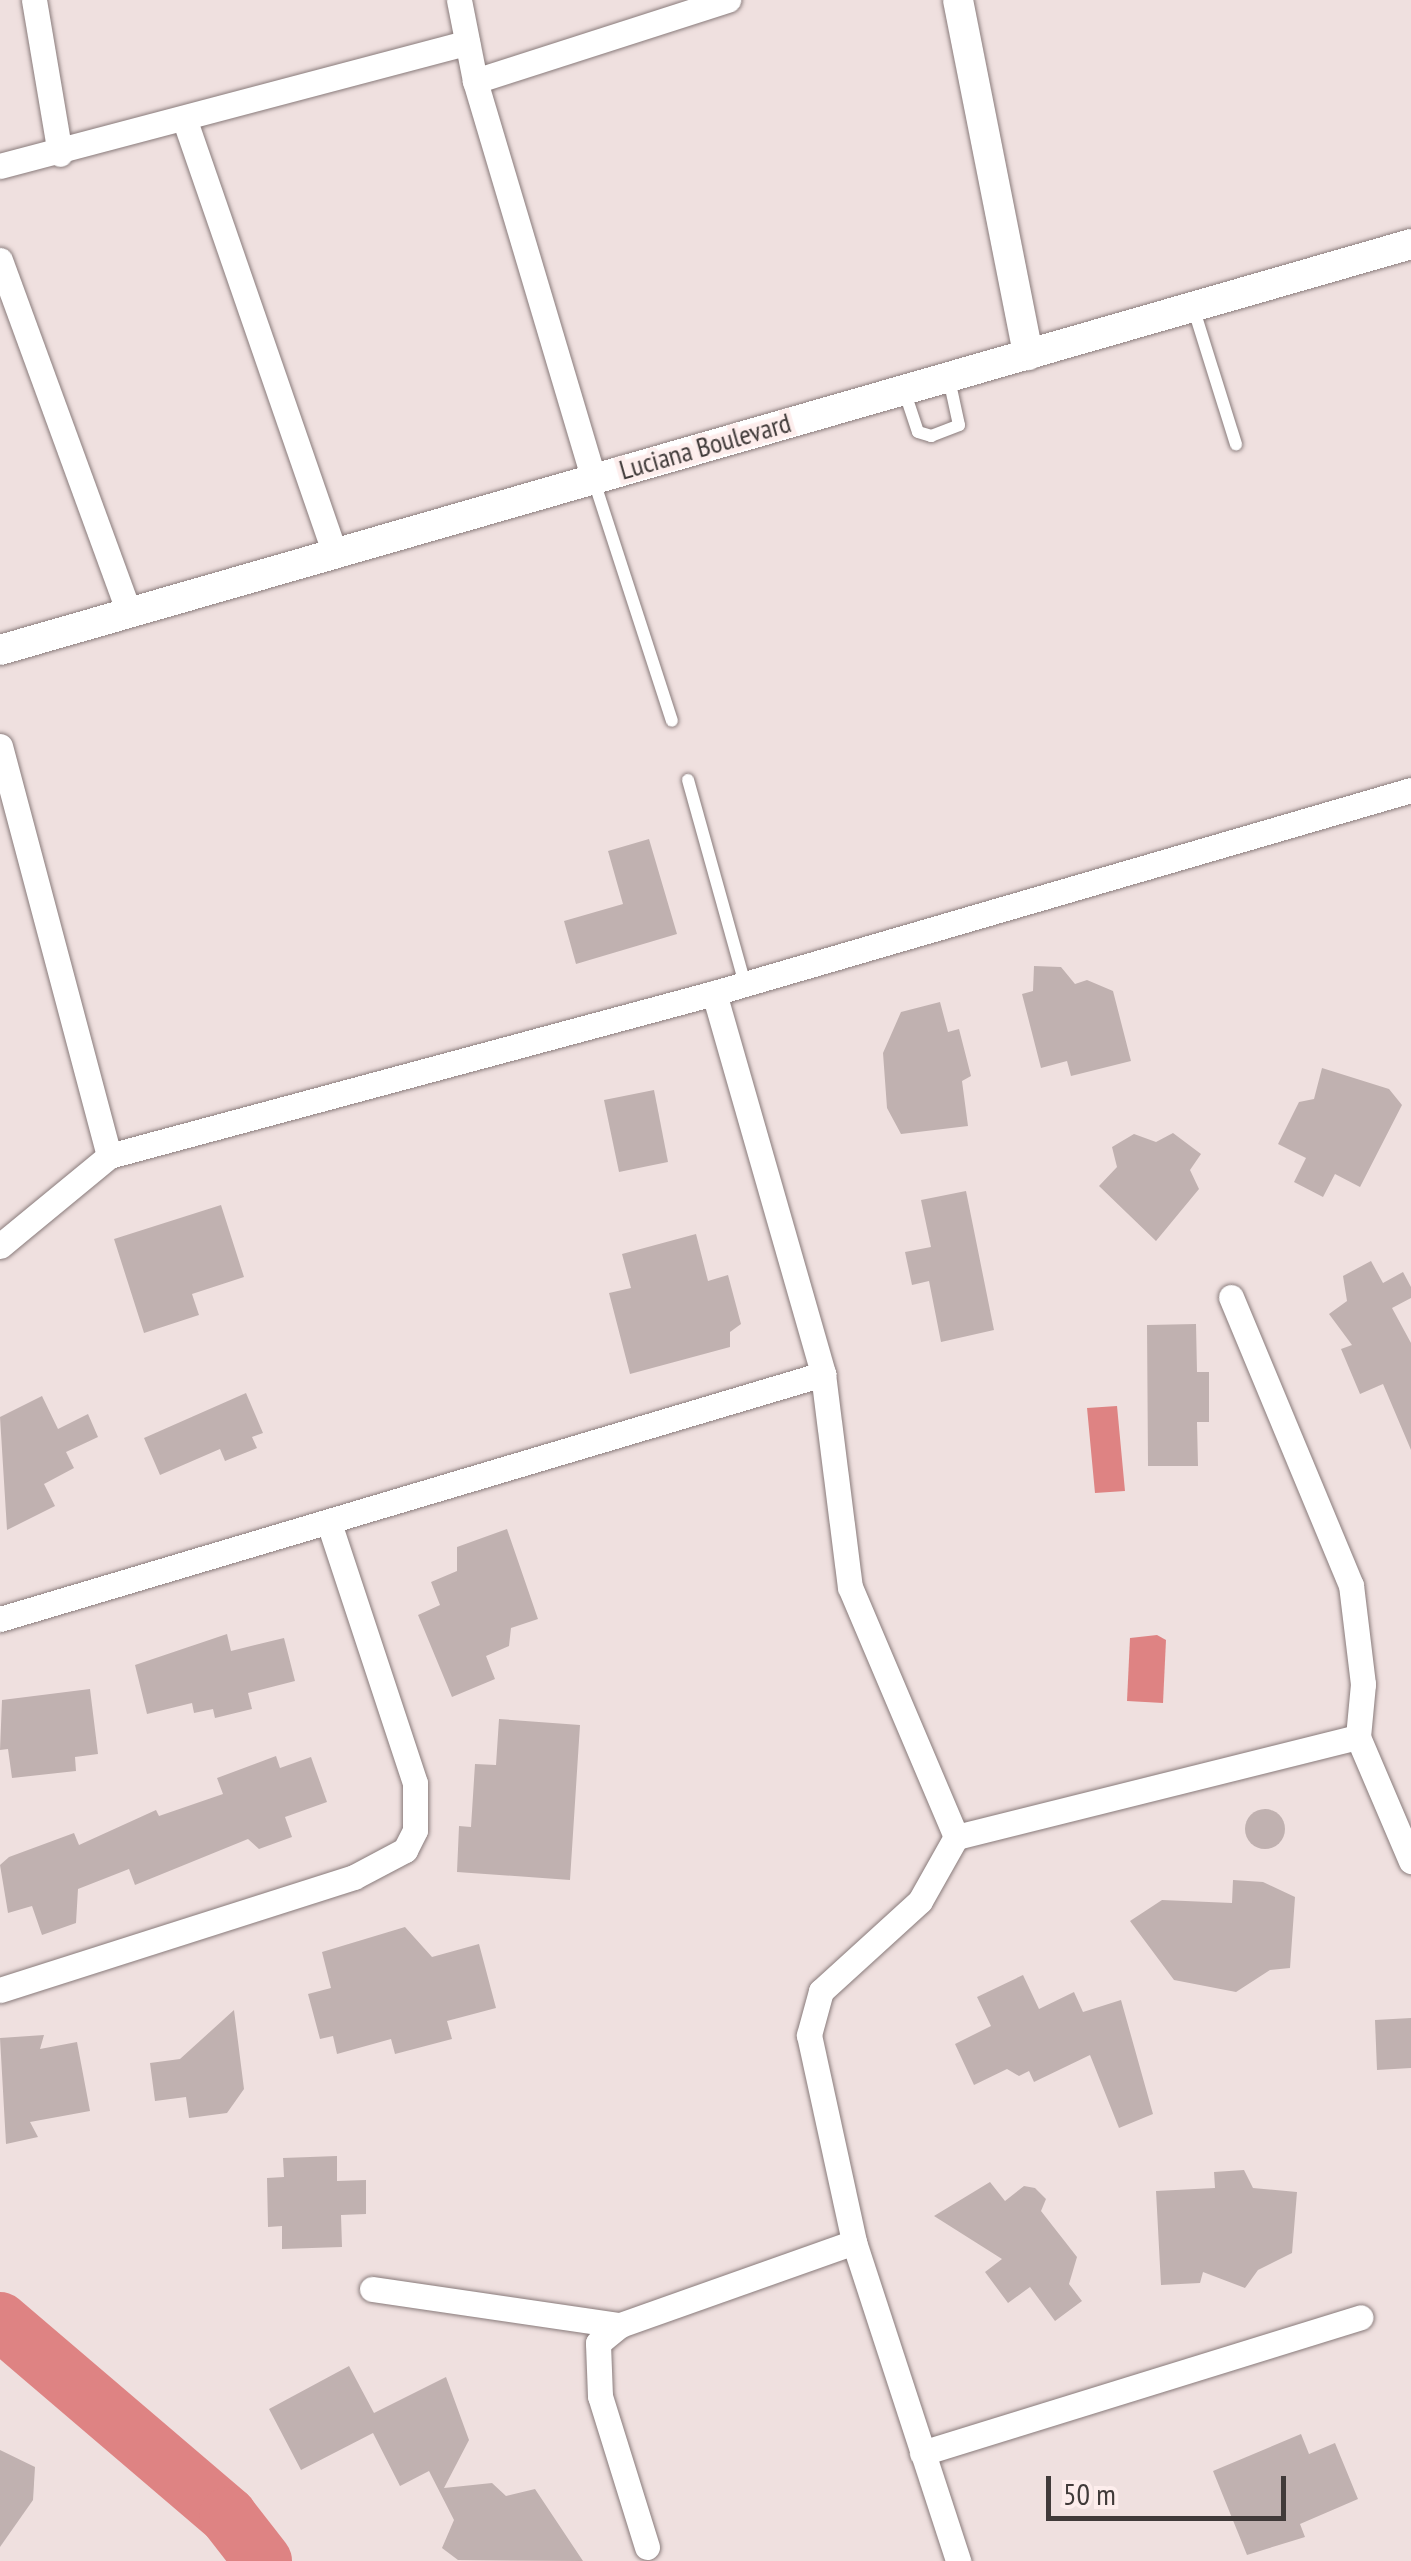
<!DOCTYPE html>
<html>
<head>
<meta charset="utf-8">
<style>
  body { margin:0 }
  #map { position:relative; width:1411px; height:2561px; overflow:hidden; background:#efe0df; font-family:"PT Sans Narrow",sans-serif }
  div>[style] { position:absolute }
  .water>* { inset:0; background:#de8383 }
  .river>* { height:58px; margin:-29px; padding:0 29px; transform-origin:29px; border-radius:29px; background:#de8383 }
  .building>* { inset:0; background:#c0b1b0 }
  .round { border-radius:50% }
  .roads { filter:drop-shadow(0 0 2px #897b7b) drop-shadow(0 0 2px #897b7b) }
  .service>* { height:12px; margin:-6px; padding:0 6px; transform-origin:6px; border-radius:6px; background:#fff }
  .minor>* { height:25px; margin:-12.5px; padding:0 12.5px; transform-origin:12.5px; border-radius:12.5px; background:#fff }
  .tertiary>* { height:30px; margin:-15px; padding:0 15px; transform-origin:15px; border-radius:15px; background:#fff }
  span { translate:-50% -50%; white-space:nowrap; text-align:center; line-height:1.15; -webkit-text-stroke:9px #fdedec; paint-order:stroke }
  .street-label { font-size:28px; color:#403a39 }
  .scale { position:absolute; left:1046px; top:2476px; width:240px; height:45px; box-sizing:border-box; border:5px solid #403a39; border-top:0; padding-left:12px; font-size:30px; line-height:35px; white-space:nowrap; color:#403a39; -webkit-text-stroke:8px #fdedec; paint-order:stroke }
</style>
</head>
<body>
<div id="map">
  <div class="water">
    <i style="clip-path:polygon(1117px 1406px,1125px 1491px,1095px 1493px,1087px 1408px)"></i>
    <i style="clip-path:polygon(1157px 1635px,1166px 1640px,1163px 1703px,1127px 1701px,1130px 1638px)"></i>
  </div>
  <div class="river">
    <i style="left:0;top:2321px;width:300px;rotate:40.5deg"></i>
    <i style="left:228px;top:2516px;width:57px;rotate:52.1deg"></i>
  </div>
  <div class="building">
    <i style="clip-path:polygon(649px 839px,677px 934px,576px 964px,564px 921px,623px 904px,608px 851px)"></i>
    <i style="clip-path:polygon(1034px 966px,1061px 967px,1075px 984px,1087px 980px,1113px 991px,1131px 1061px,1071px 1076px,1067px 1061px,1041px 1068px,1022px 994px,1033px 991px)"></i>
    <i style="clip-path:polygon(940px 1002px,948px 1032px,959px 1029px,971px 1076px,962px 1081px,968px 1126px,901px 1134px,887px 1108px,883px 1053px,901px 1012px)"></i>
    <i style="clip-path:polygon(1322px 1068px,1389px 1089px,1402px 1105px,1360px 1187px,1335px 1174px,1323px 1197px,1294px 1182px,1306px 1158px,1278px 1144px,1299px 1102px,1314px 1099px)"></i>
    <i style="clip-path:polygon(654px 1090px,668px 1162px,619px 1172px,604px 1100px)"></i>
    <i style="clip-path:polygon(1173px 1133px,1201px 1154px,1190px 1170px,1199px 1189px,1156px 1241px,1099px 1186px,1117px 1167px,1112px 1147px,1134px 1134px,1156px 1142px)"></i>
    <i style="clip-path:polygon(966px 1191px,994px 1330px,941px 1342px,929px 1281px,912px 1285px,905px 1252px,931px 1247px,921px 1200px)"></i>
    <i style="clip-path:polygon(221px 1205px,244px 1277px,192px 1294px,199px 1315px,144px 1333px,114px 1239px)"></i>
    <i style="clip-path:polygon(696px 1234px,708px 1281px,728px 1275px,741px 1324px,730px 1332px,730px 1347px,630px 1374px,609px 1293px,631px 1288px,622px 1254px)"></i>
    <i style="clip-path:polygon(1371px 1261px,1383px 1283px,1403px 1272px,1411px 1287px,1411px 1298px,1392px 1308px,1411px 1343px,1411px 1450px,1383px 1384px,1360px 1394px,1341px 1349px,1352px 1345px,1329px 1314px,1347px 1301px,1343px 1276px)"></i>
    <i style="clip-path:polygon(1196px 1324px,1197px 1372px,1209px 1372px,1209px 1422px,1197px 1422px,1198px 1466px,1148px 1466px,1147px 1325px)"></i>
    <i style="clip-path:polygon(246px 1393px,263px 1433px,252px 1437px,257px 1448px,225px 1461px,220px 1449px,160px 1475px,144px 1438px)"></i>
    <i style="clip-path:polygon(42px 1396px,58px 1429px,88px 1414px,98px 1437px,66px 1452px,74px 1468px,44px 1484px,55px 1506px,7px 1530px,0 1417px)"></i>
    <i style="clip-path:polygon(507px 1529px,538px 1619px,511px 1628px,509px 1646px,486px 1656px,495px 1679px,452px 1697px,418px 1615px,440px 1605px,431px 1582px,457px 1571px,457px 1547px)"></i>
    <i style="clip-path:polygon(227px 1634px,231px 1651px,284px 1638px,295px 1681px,248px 1693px,252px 1709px,215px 1718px,213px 1709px,194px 1713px,192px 1703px,147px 1714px,135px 1665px)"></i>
    <i style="clip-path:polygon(90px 1689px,98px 1754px,75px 1757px,76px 1771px,12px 1778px,8px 1749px,0 1750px,2px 1700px)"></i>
    <i style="clip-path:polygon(499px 1719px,580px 1725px,570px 1880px,457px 1872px,459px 1826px,471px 1827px,475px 1764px,496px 1765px)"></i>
    <i style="clip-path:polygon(276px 1756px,280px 1768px,311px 1757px,327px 1802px,285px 1817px,292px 1837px,259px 1849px,248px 1839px,135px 1885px,129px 1869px,78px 1889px,76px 1923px,42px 1935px,32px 1906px,8px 1913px,0 1865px,9px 1857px,74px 1833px,79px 1845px,156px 1810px,159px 1816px,223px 1794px,217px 1778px)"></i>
    <i class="round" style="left:1245px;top:1809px;width:40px;height:40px"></i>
    <i style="clip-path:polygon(1233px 1880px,1263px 1882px,1295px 1897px,1290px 1968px,1270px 1970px,1236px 1992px,1174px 1980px,1130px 1921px,1162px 1900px,1232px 1903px)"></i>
    <i style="clip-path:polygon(405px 1927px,432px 1957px,479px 1944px,496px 2008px,447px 2021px,452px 2039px,395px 2054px,391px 2039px,337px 2054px,333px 2036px,320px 2039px,308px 1994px,331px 1988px,322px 1952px)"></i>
    <i style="clip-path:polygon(1023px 1975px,1039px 2009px,1074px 1992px,1083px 2012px,1121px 2000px,1153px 2114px,1119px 2128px,1090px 2055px,1034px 2082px,1029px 2071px,1019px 2076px,1007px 2069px,974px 2085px,955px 2044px,991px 2026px,977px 1997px)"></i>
    <i style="clip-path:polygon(234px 2010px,244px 2089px,227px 2113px,189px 2118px,186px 2097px,155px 2101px,150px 2063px,180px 2059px)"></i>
    <i style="clip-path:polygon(1411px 2018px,1411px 2068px,1377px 2070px,1375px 2020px)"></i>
    <i style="clip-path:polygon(44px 2035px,40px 2049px,77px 2042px,90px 2111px,30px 2122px,38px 2137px,6px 2144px,0 2038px)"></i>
    <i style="clip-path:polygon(337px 2156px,337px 2181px,366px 2180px,366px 2214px,341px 2215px,342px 2247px,282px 2249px,282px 2226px,268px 2227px,267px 2178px,284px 2177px,283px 2158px)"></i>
    <i style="clip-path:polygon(1244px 2170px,1253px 2188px,1297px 2192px,1292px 2253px,1258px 2270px,1245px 2288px,1203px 2272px,1200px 2283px,1161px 2285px,1156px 2191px,1215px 2188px,1214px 2172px)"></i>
    <i style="clip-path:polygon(990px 2182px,1005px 2201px,1024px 2186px,1035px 2188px,1046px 2199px,1041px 2211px,1077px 2257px,1069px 2284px,1082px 2301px,1055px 2321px,1030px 2287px,1008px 2303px,985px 2272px,1002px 2259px,934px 2216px)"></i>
    <i style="clip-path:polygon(349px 2366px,374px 2413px,446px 2377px,469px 2440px,444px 2488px,492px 2483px,506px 2496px,535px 2489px,583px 2561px,458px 2560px,442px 2548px,454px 2520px,429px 2471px,400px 2486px,373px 2433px,301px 2470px,269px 2409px)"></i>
    <i style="clip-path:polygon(1301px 2434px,1309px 2454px,1335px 2443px,1358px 2499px,1300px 2524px,1305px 2537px,1247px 2555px,1213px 2471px)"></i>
    <i style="clip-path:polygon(0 2450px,35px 2467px,33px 2500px,0 2547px)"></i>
  </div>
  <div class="roads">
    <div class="service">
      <i style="left:1193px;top:307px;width:144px;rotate:72.6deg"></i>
      <i style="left:904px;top:390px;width:44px;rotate:71.6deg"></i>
      <i style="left:918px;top:432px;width:14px;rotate:17deg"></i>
      <i style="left:931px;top:436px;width:30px;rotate:-21deg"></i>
      <i style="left:959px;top:425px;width:47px;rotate:-102.3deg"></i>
      <i style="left:594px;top:481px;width:252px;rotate:72deg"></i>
      <i style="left:688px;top:780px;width:212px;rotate:74.4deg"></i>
    </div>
    <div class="minor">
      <i style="left:34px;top:0;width:156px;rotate:80.4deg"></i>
      <i style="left:459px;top:0;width:83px;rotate:78.8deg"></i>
      <i style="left:475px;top:81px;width:414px;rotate:73.4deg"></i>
      <i style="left:475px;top:81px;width:266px;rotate:-17.8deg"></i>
      <i style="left:185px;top:121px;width:457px;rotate:70.9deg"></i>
      <i style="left:0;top:166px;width:483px;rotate:-14.8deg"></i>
      <i style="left:0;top:260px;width:376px;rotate:69.9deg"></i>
      <i style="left:0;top:746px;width:424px;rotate:75.1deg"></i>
      <i style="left:714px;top:993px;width:396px;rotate:74deg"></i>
      <i style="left:823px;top:1374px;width:215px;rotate:82.8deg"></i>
      <i style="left:850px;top:1587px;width:272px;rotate:67deg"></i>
      <i style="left:956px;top:1837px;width:73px;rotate:119.4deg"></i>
      <i style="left:920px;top:1901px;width:134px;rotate:137.7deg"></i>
      <i style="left:821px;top:1991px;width:46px;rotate:105.3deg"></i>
      <i style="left:809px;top:2035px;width:212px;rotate:77.7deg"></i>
      <i style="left:854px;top:2242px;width:336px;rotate:71.9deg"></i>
      <i style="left:0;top:1246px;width:141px;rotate:-39.5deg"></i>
      <i style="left:109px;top:1156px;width:627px;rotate:-15.08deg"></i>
      <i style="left:714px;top:993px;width:726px;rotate:-16.24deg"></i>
      <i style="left:1231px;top:1297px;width:312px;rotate:67.4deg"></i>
      <i style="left:1351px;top:1585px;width:100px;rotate:83.1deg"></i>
      <i style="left:1363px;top:1684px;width:53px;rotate:95.4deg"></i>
      <i style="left:1358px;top:1737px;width:135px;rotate:66.9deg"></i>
      <i style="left:0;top:1619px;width:859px;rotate:-16.58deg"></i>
      <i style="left:956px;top:1837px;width:414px;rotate:-14deg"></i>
      <i style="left:0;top:1990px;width:372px;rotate:-17.7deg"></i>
      <i style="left:354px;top:1877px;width:58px;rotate:-27.9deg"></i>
      <i style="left:405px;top:1850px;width:22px;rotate:-63deg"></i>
      <i style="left:415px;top:1830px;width:47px;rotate:-90deg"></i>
      <i style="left:415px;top:1783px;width:271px;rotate:-108.3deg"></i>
      <i style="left:372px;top:2289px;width:251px;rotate:8.3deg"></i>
      <i style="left:922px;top:2453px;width:459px;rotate:-17.2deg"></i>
      <i style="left:647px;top:2547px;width:158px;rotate:-107.3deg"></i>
      <i style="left:600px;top:2396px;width:53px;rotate:-92.2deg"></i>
      <i style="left:598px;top:2343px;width:28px;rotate:-39deg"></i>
      <i style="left:620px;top:2325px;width:248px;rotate:-19.5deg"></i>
    </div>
    <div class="tertiary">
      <i style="left:958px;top:0;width:362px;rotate:78.8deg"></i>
      <i style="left:0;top:650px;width:1468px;rotate:-16.05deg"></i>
    </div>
  </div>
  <div class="street-label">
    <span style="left:705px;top:446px;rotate:-16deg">Luciana Boulevard</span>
  </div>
  <div class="scale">50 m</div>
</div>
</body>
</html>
